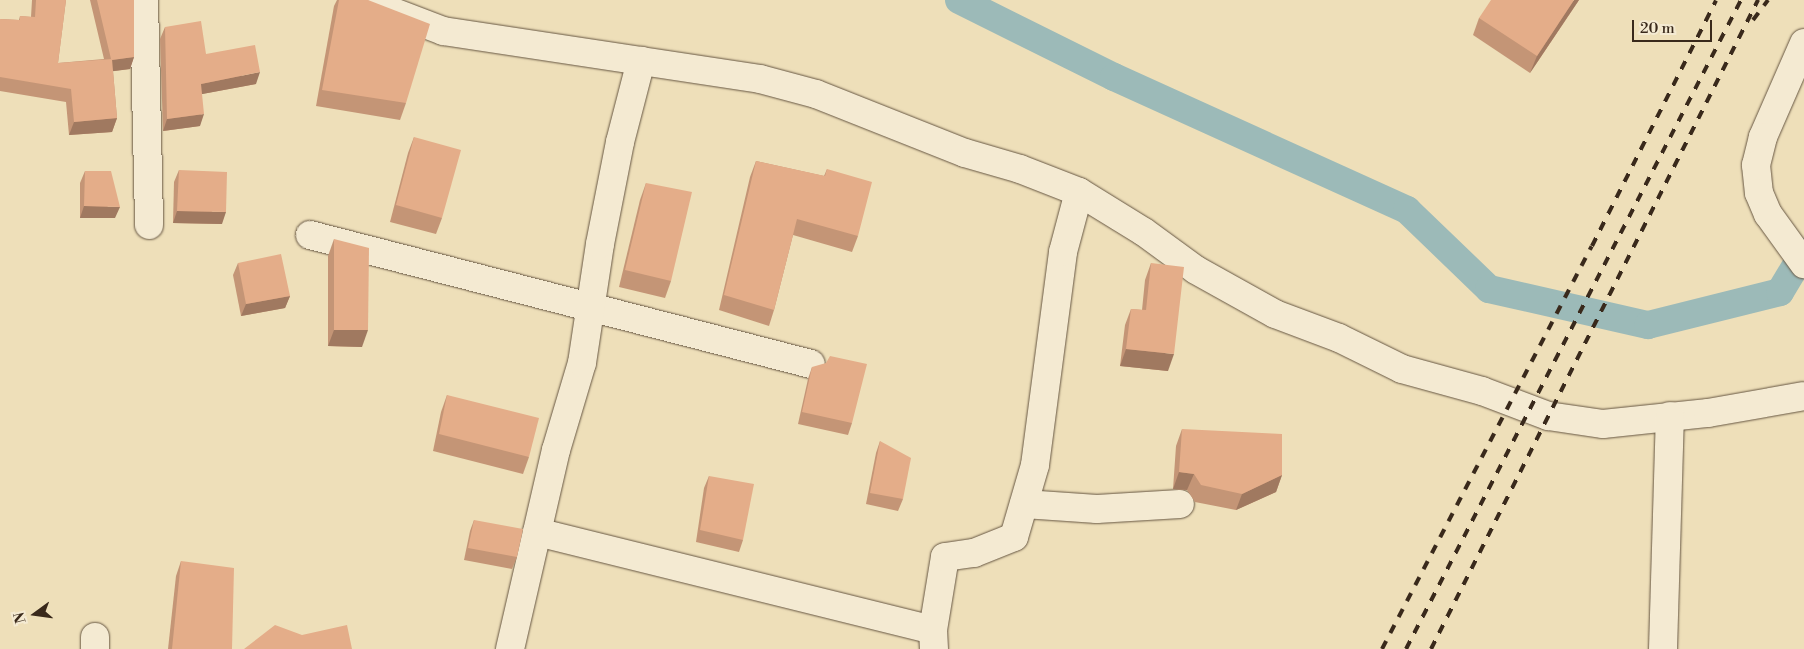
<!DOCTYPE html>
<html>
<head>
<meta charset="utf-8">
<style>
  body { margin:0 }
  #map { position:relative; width:1804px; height:649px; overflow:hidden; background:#eedfb9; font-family:"Libre Bodoni",serif }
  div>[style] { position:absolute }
  .canal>* { height:28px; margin:-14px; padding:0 14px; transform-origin:14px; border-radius:14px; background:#9cbab8 }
  .roads { filter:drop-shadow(0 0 1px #665642) drop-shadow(0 0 1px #665642) }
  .minor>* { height:28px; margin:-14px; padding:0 14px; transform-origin:14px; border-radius:14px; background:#f4ead2 }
  .rail>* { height:4px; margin-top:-2px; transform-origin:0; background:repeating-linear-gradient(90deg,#39291b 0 9px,transparent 0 18px) }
  .wall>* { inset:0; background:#c49576 }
  .shaded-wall>* { inset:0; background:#a07960 }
  .building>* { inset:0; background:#e4ad89 }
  span { translate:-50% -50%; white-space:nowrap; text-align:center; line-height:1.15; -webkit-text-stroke:5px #f4ead2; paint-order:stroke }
  .north { position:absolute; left:10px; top:589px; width:50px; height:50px; -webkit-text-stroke:4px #f4ead2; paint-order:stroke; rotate:256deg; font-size:14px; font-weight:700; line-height:20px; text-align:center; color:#39291b }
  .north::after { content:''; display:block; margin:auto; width:18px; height:22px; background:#39291b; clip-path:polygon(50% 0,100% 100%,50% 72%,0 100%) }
  .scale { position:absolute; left:1632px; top:20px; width:80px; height:22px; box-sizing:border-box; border:2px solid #39291b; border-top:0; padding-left:6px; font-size:15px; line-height:18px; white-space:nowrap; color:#39291b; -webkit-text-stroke:4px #f4ead2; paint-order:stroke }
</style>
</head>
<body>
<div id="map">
  <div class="canal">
    <i style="left:959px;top:0;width:173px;rotate:26.4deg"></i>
    <i style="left:1114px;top:77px;width:322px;rotate:24.4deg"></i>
    <i style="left:1407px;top:210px;width:114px;rotate:43.9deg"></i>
    <i style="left:1489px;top:289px;width:163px;rotate:12.8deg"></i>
    <i style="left:1648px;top:325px;width:136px;rotate:-14deg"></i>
    <i style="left:1780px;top:292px;width:47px;rotate:-59deg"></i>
  </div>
  <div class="roads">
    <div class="minor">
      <i style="left:144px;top:0;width:225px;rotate:88.7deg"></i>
      <i style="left:362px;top:0;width:87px;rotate:20.9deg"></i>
      <i style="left:443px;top:31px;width:321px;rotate:8.6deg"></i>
      <i style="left:760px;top:79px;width:58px;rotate:15deg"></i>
      <i style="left:816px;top:94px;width:160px;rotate:21.6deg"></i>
      <i style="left:965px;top:153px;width:57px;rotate:16.2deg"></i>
      <i style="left:1020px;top:169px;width:63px;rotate:21.3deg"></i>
      <i style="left:1079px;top:192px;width:76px;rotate:31.6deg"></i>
      <i style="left:1144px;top:232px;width:64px;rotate:36.2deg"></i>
      <i style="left:1196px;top:270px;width:90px;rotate:29.1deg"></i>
      <i style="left:1275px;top:314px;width:68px;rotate:20.6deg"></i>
      <i style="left:1339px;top:338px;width:70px;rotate:26.2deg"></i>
      <i style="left:1402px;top:369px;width:83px;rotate:15.4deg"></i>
      <i style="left:1482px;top:391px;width:71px;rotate:20.7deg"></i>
      <i style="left:1548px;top:416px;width:56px;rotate:8.3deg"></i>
      <i style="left:1603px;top:424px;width:106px;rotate:-6deg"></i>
      <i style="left:1708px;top:413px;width:97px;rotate:-10deg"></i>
      <i style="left:1804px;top:43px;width:103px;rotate:113.6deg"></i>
      <i style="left:1763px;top:137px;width:29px;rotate:104deg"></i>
      <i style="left:1756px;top:165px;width:28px;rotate:84deg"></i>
      <i style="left:1759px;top:193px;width:23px;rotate:67deg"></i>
      <i style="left:1768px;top:214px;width:62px;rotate:54.2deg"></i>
      <i style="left:310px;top:235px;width:517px;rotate:14.44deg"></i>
      <i style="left:1024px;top:504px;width:73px;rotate:3.9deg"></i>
      <i style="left:1097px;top:509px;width:83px;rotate:-3.4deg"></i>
      <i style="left:537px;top:532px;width:408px;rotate:13.9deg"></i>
      <i style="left:95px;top:637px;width:12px;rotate:90deg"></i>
      <i style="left:510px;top:649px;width:204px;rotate:-77deg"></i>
      <i style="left:556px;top:450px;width:91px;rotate:-73.4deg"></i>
      <i style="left:582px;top:363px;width:120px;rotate:-81.4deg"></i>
      <i style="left:600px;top:244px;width:104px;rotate:-78.9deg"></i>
      <i style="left:620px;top:142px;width:84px;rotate:-75.5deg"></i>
      <i style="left:934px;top:649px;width:19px;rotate:-93deg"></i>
      <i style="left:933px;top:630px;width:74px;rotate:-80.7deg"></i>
      <i style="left:945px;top:557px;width:29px;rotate:-8deg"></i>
      <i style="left:974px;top:553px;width:43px;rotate:-21.8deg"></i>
      <i style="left:1014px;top:537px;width:75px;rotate:-73.7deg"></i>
      <i style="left:1035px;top:465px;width:215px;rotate:-82.5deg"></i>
      <i style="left:1063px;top:252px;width:62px;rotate:-75.1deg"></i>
      <i style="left:1663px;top:649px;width:233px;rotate:-88.3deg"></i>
    </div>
  </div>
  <div class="rail">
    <i style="left:1753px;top:20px;width:25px;rotate:-53deg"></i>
    <i style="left:1382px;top:649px;width:454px;rotate:-62.5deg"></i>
    <i style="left:1592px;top:246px;width:275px;rotate:-63.2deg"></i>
    <i style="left:1406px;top:649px;width:730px;rotate:-62.7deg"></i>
    <i style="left:1431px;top:649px;width:727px;rotate:-63.26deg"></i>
  </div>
  <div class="wall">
    <i style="clip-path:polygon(32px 0,66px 0,58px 63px,104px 59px,90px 0,134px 0,134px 57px,130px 69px,113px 71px,117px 118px,112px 132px,69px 135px,66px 102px,0 91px,0 19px,19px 20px,20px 16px,31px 17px)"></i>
    <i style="clip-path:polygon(337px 0,368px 0,406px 103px,400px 120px,316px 106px,334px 6px)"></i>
    <i style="clip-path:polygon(1579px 0,1530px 73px,1473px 35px,1479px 18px)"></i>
    <i style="clip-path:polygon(165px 27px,206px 54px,256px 84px,202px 94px,200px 126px,163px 131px,160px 39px)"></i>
    <i style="clip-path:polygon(414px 137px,442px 218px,436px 234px,390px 222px,408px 153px)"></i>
    <i style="clip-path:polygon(756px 161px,824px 176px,827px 169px,858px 236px,852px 252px,793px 235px,774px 310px,769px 326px,719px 310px,750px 177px)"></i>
    <i style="clip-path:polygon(179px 170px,222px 224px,173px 223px,174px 182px)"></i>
    <i style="clip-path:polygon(85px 171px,115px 218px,80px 218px,80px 183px)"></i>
    <i style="clip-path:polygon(646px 183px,671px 281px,665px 298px,619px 287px,640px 200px)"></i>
    <i style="clip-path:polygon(334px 239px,362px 347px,328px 346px,328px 256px)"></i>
    <i style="clip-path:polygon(238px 263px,290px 296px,285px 308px,241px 316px,233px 275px)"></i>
    <i style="clip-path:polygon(1151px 263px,1168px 371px,1120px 366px,1125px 325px,1131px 309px,1142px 310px,1145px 280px)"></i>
    <i style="clip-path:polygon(812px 367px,852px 423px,848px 435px,798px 424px,808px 379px)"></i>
    <i style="clip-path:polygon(447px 395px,529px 457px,523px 474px,433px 451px,441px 412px)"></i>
    <i style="clip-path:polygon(1182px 429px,1282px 475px,1276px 492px,1236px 510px,1195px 502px,1187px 490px,1173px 489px,1176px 446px)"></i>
    <i style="clip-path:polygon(880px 441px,903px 499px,898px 511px,866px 504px,876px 453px)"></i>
    <i style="clip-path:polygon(709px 476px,743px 540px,739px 552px,696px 542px,704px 488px)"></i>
    <i style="clip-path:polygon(474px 520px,517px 557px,512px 569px,464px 560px,470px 531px)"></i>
    <i style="clip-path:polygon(181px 561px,232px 649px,168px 649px,176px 576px)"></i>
  </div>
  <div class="shaded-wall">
    <i style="clip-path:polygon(1574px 0,1579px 0,1530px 73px,1537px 56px)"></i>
    <i style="clip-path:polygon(134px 57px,130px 69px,107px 72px,111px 60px)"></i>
    <i style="clip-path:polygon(260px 72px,256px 84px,197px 95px,201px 84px)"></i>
    <i style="clip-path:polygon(204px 114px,200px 126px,163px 131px,167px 119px)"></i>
    <i style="clip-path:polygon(117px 118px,112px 132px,69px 135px,74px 122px)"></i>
    <i style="clip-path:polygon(84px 206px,120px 207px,115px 218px,80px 218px)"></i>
    <i style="clip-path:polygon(177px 211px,226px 212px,222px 224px,173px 223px)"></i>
    <i style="clip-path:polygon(290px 296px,285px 308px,241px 316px,246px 304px)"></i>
    <i style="clip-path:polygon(334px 330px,368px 330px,362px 347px,328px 346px)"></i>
    <i style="clip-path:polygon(1126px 349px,1174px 354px,1168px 371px,1120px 366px)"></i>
    <i style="clip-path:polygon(1179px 472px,1194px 474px,1187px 490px,1173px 489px)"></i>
    <i style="clip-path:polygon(1282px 475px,1276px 492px,1236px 510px,1242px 494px)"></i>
  </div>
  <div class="building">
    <i style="clip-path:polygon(36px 0,66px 0,58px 63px,112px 59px,117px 118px,74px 122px,71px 89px,0 77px,0 19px,20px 20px,20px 16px,35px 17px)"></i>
    <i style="clip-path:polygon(97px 0,134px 0,134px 57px,112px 60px,112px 59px,111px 59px)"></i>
    <i style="clip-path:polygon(339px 0,368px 0,430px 24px,406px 103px,322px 90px)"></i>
    <i style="clip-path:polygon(1491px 0,1574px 0,1537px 56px,1479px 18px)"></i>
    <i style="clip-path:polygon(201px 21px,206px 54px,255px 45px,260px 72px,201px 84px,204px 114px,167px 119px,165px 27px)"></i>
    <i style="clip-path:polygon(414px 137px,461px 150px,442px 218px,396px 205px)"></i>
    <i style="clip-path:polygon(756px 161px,825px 176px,827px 169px,872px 182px,858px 236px,797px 219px,774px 310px,724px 295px)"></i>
    <i style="clip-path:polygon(179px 170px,227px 172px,226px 212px,177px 211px)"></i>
    <i style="clip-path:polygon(85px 171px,111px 171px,120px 207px,84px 206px)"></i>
    <i style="clip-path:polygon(646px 183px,692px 192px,671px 281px,625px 270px)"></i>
    <i style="clip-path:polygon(334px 239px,369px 248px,368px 330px,334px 330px)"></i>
    <i style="clip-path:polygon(281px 254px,290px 296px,246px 304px,238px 263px)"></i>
    <i style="clip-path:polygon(1151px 263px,1184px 267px,1174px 354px,1126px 349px,1131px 309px,1146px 310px)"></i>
    <i style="clip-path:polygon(830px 356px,867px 364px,852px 423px,802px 412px,812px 367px,826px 363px)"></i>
    <i style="clip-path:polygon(447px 395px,539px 418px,529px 457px,439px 434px)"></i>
    <i style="clip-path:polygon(1182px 429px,1282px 434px,1282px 475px,1242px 494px,1201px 485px,1194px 474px,1179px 472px)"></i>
    <i style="clip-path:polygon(880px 441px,911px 458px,903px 499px,870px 493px)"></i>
    <i style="clip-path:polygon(709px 476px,754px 484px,743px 540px,700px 530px)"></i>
    <i style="clip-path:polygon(474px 520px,523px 529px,517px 557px,468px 548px)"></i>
    <i style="clip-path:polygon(181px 561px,234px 568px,232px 649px,172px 649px)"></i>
    <i style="clip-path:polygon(275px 625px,302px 635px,347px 625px,352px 649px,244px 649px)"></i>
  </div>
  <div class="north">N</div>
  <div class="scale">20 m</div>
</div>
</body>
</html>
